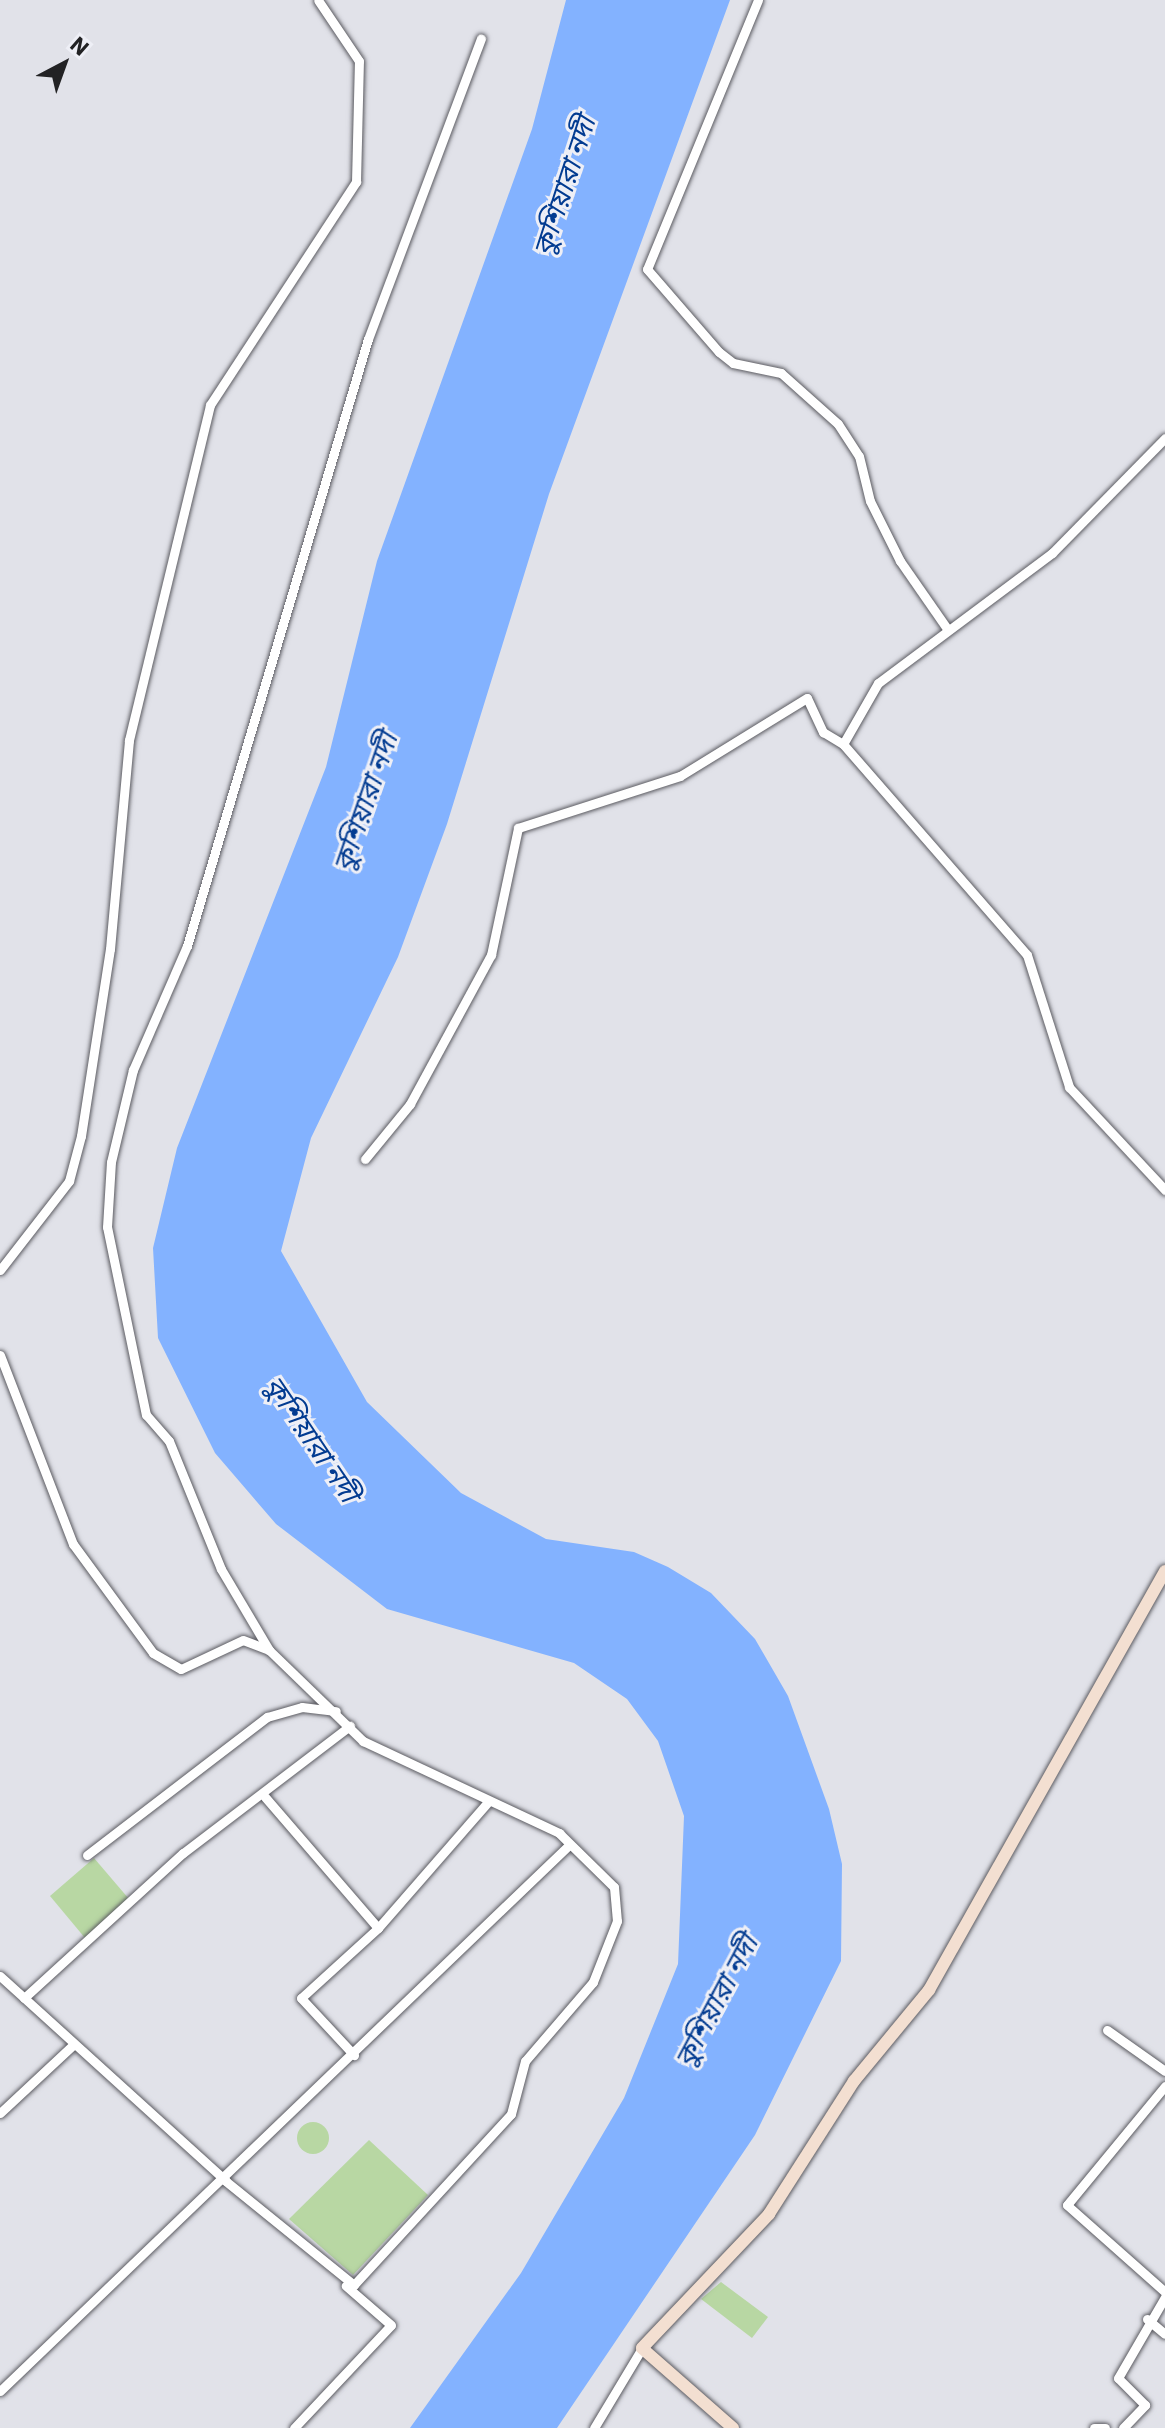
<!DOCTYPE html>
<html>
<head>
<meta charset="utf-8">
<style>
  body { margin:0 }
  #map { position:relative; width:1165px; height:2428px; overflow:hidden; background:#e1e2e9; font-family:"IBM Plex Sans","Noto Sans Bengali",sans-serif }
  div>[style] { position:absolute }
  .green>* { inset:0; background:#b8d7a3 }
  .round { border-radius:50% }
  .water>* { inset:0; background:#83b2ff }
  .roads { filter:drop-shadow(0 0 2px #5b5b61) drop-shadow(0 0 2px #5b5b61) }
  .street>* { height:9px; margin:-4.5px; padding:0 4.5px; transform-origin:4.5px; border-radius:4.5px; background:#fff }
  .secondary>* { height:12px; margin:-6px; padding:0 6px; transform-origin:6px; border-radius:6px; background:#f3dfd1 }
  span { translate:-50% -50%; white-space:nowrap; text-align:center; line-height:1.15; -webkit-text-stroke:6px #eeeff6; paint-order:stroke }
  .water-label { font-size:28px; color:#023b91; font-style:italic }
  .north { position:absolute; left:24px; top:24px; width:80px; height:80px; -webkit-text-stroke:6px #eeeff6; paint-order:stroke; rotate:41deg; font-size:22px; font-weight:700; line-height:32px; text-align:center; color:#222224 }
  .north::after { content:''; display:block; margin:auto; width:28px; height:36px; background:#222224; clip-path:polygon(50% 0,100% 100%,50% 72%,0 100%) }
</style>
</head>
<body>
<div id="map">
  <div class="green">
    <i style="clip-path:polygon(94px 1858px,129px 1899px,85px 1938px,50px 1896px)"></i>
    <i class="round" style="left:297px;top:2122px;width:32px;height:32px"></i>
    <i style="clip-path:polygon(369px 2140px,428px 2195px,353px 2275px,289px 2219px)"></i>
    <i style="clip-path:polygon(721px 2282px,768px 2317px,752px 2338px,701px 2299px)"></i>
  </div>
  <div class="water">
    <i style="clip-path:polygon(566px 0,730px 0,549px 494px,447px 824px,398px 957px,311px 1138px,281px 1251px,367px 1402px,461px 1493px,546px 1539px,634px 1552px,668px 1567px,711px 1593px,755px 1639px,788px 1696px,829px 1809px,842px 1864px,841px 1961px,755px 2135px,557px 2428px,410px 2428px,521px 2273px,624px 2098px,678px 1964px,684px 1816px,658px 1741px,627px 1699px,574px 1663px,387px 1609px,276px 1524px,215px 1453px,158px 1338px,153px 1248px,177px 1148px,326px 767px,377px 561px,532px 129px)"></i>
  </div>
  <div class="roads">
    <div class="street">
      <i style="left:758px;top:0;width:291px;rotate:112.4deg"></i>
      <i style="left:647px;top:269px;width:110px;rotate:49.1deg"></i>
      <i style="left:719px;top:352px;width:18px;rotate:38deg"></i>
      <i style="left:733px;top:363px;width:49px;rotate:11.8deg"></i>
      <i style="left:781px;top:373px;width:76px;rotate:41.8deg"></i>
      <i style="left:838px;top:424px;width:38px;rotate:57deg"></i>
      <i style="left:859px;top:456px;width:46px;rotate:76.3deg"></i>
      <i style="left:870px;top:501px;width:67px;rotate:63.4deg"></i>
      <i style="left:900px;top:561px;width:84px;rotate:55.2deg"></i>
      <i style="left:1165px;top:438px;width:161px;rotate:134.5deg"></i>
      <i style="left:1052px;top:553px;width:217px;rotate:143.2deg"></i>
      <i style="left:878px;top:683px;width:70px;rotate:119.8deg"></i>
      <i style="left:843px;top:744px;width:280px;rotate:48.9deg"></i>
      <i style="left:1027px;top:955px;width:139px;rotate:72.3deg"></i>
      <i style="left:1069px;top:1087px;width:141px;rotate:47deg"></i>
      <i style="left:365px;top:1159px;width:71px;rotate:-50.7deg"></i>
      <i style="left:410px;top:1104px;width:170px;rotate:-61.5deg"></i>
      <i style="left:491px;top:955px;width:130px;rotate:-78deg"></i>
      <i style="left:518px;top:828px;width:170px;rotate:-17.8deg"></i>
      <i style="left:680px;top:776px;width:149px;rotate:-31.6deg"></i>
      <i style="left:807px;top:698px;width:38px;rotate:65deg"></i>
      <i style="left:823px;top:732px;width:23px;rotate:31deg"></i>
      <i style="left:0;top:1270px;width:113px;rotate:-52.2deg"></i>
      <i style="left:69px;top:1181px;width:47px;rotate:-75.1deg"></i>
      <i style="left:81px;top:1136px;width:189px;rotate:-81.2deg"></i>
      <i style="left:110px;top:949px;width:210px;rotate:-84.8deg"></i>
      <i style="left:129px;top:740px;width:345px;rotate:-76.4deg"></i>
      <i style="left:210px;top:405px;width:267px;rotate:-56.8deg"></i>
      <i style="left:356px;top:182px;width:121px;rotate:-88.6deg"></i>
      <i style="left:359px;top:61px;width:73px;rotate:-123.9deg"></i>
      <i style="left:0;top:1355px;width:203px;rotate:68.9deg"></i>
      <i style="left:73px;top:1544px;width:135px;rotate:53.7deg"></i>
      <i style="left:153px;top:1653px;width:32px;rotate:30deg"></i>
      <i style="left:181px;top:1669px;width:68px;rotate:-25.1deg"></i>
      <i style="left:243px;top:1640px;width:28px;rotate:21deg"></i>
      <i style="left:269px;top:1650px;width:131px;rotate:44.1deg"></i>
      <i style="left:363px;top:1741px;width:217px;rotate:25.1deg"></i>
      <i style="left:559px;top:1833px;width:77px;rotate:44.5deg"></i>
      <i style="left:614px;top:1887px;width:34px;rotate:85deg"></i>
      <i style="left:617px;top:1921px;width:66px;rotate:111.5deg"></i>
      <i style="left:593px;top:1982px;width:104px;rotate:130.7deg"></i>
      <i style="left:525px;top:2061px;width:55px;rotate:104.8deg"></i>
      <i style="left:511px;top:2114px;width:232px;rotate:132.6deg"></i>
      <i style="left:354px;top:2285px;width:170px;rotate:-141deg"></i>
      <i style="left:269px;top:1650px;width:94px;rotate:-120.7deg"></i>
      <i style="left:221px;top:1569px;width:138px;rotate:-112.1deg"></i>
      <i style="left:169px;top:1441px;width:35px;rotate:-131deg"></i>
      <i style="left:146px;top:1415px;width:192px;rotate:-101.7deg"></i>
      <i style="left:107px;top:1227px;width:65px;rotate:-86.5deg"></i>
      <i style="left:111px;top:1162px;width:95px;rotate:-76.6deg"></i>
      <i style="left:133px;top:1070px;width:135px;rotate:-66.5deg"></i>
      <i style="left:187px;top:946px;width:633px;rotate:-73.4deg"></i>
      <i style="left:368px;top:339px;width:321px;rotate:-69.4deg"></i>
      <i style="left:265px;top:1797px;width:173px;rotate:49.2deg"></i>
      <i style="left:378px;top:1928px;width:104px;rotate:137.7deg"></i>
      <i style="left:301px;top:1998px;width:78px;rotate:47.1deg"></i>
      <i style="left:87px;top:1855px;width:227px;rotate:-37.5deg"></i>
      <i style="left:267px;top:1717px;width:36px;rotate:-16deg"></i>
      <i style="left:302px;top:1707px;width:34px;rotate:7deg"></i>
      <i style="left:378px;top:1928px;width:166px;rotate:-48.9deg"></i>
      <i style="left:0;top:1976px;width:305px;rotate:42.2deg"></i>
      <i style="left:24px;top:1998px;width:215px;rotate:-42.4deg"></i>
      <i style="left:183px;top:1853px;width:210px;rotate:-37.3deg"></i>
      <i style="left:1107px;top:2030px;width:71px;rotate:35.3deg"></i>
      <i style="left:1165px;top:2086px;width:154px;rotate:129.5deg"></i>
      <i style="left:1067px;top:2205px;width:131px;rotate:41.6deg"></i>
      <i style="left:0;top:2113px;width:101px;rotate:-43deg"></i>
      <i style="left:1147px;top:2319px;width:23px;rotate:40deg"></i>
      <i style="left:0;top:2391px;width:789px;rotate:-43.82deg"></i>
      <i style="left:294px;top:2428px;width:141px;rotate:-46.7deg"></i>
      <i style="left:391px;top:2325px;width:60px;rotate:-139.1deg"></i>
      <i style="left:594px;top:2428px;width:93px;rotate:-59deg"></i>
      <i style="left:1094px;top:2428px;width:11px"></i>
      <i style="left:1123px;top:2428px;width:32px;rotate:-46deg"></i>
      <i style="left:1145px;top:2405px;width:38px;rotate:-135deg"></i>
      <i style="left:1118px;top:2378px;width:94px;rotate:-59.9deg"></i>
    </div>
    <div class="secondary">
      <i style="left:733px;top:2428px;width:121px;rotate:-138.7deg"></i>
      <i style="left:642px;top:2348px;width:185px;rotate:-46.5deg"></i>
      <i style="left:769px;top:2214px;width:158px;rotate:-57.4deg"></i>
      <i style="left:854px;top:2081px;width:118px;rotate:-50.5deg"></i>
      <i style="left:929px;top:1990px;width:481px;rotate:-60.6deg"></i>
    </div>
  </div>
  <div class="water-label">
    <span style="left:564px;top:186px;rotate:-72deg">কুশিয়ারা নদী</span>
    <span style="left:365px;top:802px;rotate:-71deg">কুশিয়ারা নদী</span>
    <span style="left:312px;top:1439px;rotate:56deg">কুশিয়ারা নদী</span>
    <span style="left:716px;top:2001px;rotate:-62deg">কুশিয়ারা নদী</span>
  </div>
  <div class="north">N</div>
</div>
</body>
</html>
